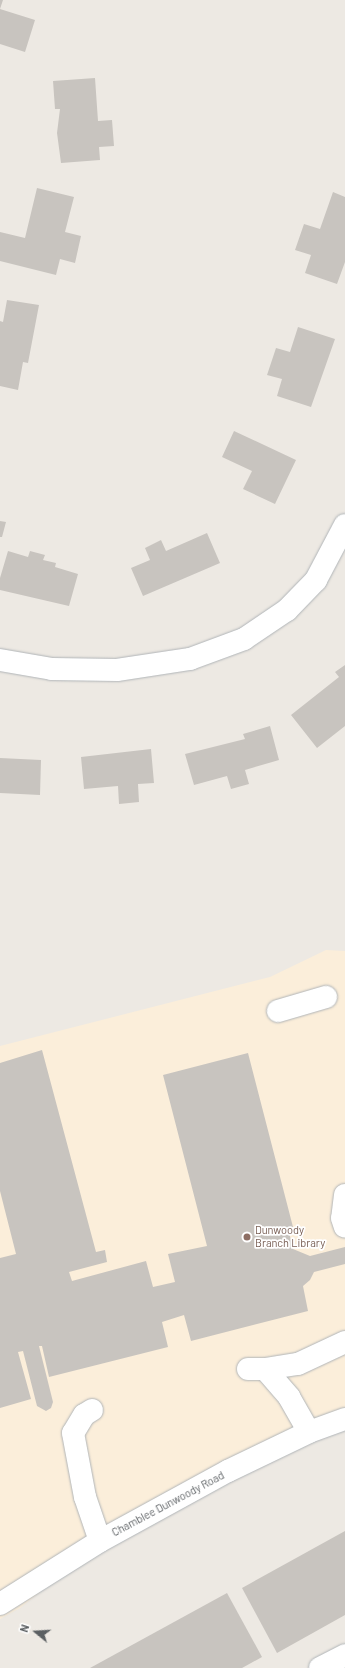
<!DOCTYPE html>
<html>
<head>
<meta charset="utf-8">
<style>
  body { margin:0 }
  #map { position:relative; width:345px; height:1668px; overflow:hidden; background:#ede9e3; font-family:Barlow,sans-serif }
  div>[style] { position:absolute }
  .commercial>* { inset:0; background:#fbeeda }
  .building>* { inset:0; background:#c8c4bf }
  .roads { filter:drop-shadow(0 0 1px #b0b4b7) drop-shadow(0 0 1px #b0b4b7) }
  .minor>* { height:22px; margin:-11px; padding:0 11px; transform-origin:11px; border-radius:11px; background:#fff }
  .dots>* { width:11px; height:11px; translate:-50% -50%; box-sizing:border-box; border:2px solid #fff; border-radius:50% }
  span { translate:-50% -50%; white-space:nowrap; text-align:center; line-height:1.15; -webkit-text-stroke:3.5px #fff; paint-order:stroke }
  .education-label { font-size:11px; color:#785e54 }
  .left { translate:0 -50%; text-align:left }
  .street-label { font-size:11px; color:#5b5f62 }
  .north { position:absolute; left:16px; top:1612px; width:40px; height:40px; -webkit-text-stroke:3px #fff; paint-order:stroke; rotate:288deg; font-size:11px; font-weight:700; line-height:16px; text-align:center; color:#5b5f62 }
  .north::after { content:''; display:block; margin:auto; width:14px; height:18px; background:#5b5f62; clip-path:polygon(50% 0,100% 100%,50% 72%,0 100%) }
</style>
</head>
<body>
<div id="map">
  <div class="commercial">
    <i style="clip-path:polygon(326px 950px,345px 951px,345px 1426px,156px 1501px,20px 1608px,0 1619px,0 1046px,270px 977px)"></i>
  </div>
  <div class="building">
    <i style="clip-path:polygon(0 0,3px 0,0 9px,35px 20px,25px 52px,0 44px)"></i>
    <i style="clip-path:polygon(95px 78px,98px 121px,112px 120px,114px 146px,99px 147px,100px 160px,61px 163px,57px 133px,60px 109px,55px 109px,53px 81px)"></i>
    <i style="clip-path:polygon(37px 188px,74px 197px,65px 232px,81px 236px,75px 263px,60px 259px,56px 275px,0 261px,0 232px,25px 238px)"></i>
    <i style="clip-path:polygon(333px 192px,345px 197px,345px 262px,337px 284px,305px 273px,311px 255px,295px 250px,304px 224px,320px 229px)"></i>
    <i style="clip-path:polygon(7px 300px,39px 305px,28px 363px,23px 362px,18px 390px,0 386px,0 321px,3px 322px)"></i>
    <i style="clip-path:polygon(298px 327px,335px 339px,311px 407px,277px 396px,282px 379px,267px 375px,276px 348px,290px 352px)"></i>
    <i style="clip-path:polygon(234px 431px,296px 460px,275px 504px,243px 489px,252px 471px,222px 457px)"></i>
    <i style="clip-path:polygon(0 521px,6px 522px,2px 537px,0 537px)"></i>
    <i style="clip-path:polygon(207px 533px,220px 563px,143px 596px,131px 568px,150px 560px,145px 548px,161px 540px,166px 551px)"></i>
    <i style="clip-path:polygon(8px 551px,28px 557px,30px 551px,45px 555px,43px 560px,56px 563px,55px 567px,78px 574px,69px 606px,0 590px,0 578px)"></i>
    <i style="clip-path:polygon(345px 665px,345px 726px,317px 748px,291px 715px,339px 677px,335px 672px)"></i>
    <i style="clip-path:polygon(270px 726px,279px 760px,245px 770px,249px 784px,231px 789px,227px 776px,194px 785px,185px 754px,245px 739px,243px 734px)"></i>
    <i style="clip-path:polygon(151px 749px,154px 783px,138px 784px,139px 802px,119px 804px,118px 786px,84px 789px,81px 757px)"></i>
    <i style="clip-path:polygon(0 758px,41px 760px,40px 795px,0 793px)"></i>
    <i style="clip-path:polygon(42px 1050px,96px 1252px,105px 1250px,107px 1262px,69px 1272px,72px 1281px,146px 1261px,153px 1287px,175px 1282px,168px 1254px,207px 1246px,163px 1075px,248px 1053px,293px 1227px,288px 1228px,293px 1249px,310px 1256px,345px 1247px,345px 1264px,314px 1272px,310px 1280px,303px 1286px,308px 1311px,191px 1341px,184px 1315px,162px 1322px,168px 1347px,49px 1377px,42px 1346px,39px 1346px,53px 1402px,51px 1408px,46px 1411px,37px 1406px,23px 1351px,18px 1352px,31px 1399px,0 1408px,0 1258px,16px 1254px,0 1191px,0 1063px)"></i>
    <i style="clip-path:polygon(345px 1531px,345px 1615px,277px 1653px,242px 1588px)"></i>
    <i style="clip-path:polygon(227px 1593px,262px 1657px,242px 1668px,90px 1668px)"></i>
  </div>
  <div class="roads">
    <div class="minor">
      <i style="left:0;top:660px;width:53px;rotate:9.8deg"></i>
      <i style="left:52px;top:669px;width:65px;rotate:0.9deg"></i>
      <i style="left:117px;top:670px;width:74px;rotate:-8.6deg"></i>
      <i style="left:190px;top:659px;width:58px;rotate:-20.3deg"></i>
      <i style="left:244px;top:639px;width:52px;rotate:-34deg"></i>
      <i style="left:287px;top:610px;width:42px;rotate:-46deg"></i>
      <i style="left:316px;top:580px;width:62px;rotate:-62.2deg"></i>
      <i style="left:278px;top:1011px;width:50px;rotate:-16.3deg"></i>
      <i style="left:345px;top:1195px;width:23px;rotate:97deg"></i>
      <i style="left:342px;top:1218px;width:9px;rotate:72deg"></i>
      <i style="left:248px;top:1369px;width:17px"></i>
      <i style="left:265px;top:1369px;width:37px;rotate:49deg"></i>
      <i style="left:289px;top:1397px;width:40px;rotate:60.3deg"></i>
      <i style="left:265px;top:1369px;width:33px;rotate:-9deg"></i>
      <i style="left:298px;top:1364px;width:52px;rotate:-25.1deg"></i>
      <i style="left:92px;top:1410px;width:9px;rotate:148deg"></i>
      <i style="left:84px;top:1415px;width:21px;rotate:121deg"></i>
      <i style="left:73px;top:1433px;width:65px;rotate:79.4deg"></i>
      <i style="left:85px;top:1497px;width:46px;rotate:71.2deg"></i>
      <i style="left:0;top:1604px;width:118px;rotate:-32.2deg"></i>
      <i style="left:100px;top:1541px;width:146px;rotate:-28.7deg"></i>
      <i style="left:228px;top:1471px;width:90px;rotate:-25.7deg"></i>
      <i style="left:309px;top:1432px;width:38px;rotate:-20deg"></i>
      <i style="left:320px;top:1668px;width:28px;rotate:-27deg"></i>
    </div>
  </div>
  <div class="dots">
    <i style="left:247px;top:1237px;background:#8d6e63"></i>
  </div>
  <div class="education-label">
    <span class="left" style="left:255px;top:1237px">Dunwoody<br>Branch Library</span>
  </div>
  <div class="street-label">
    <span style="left:168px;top:1504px;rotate:-28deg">Chamblee Dunwoody Road</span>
  </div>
  <div class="north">N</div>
</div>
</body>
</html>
